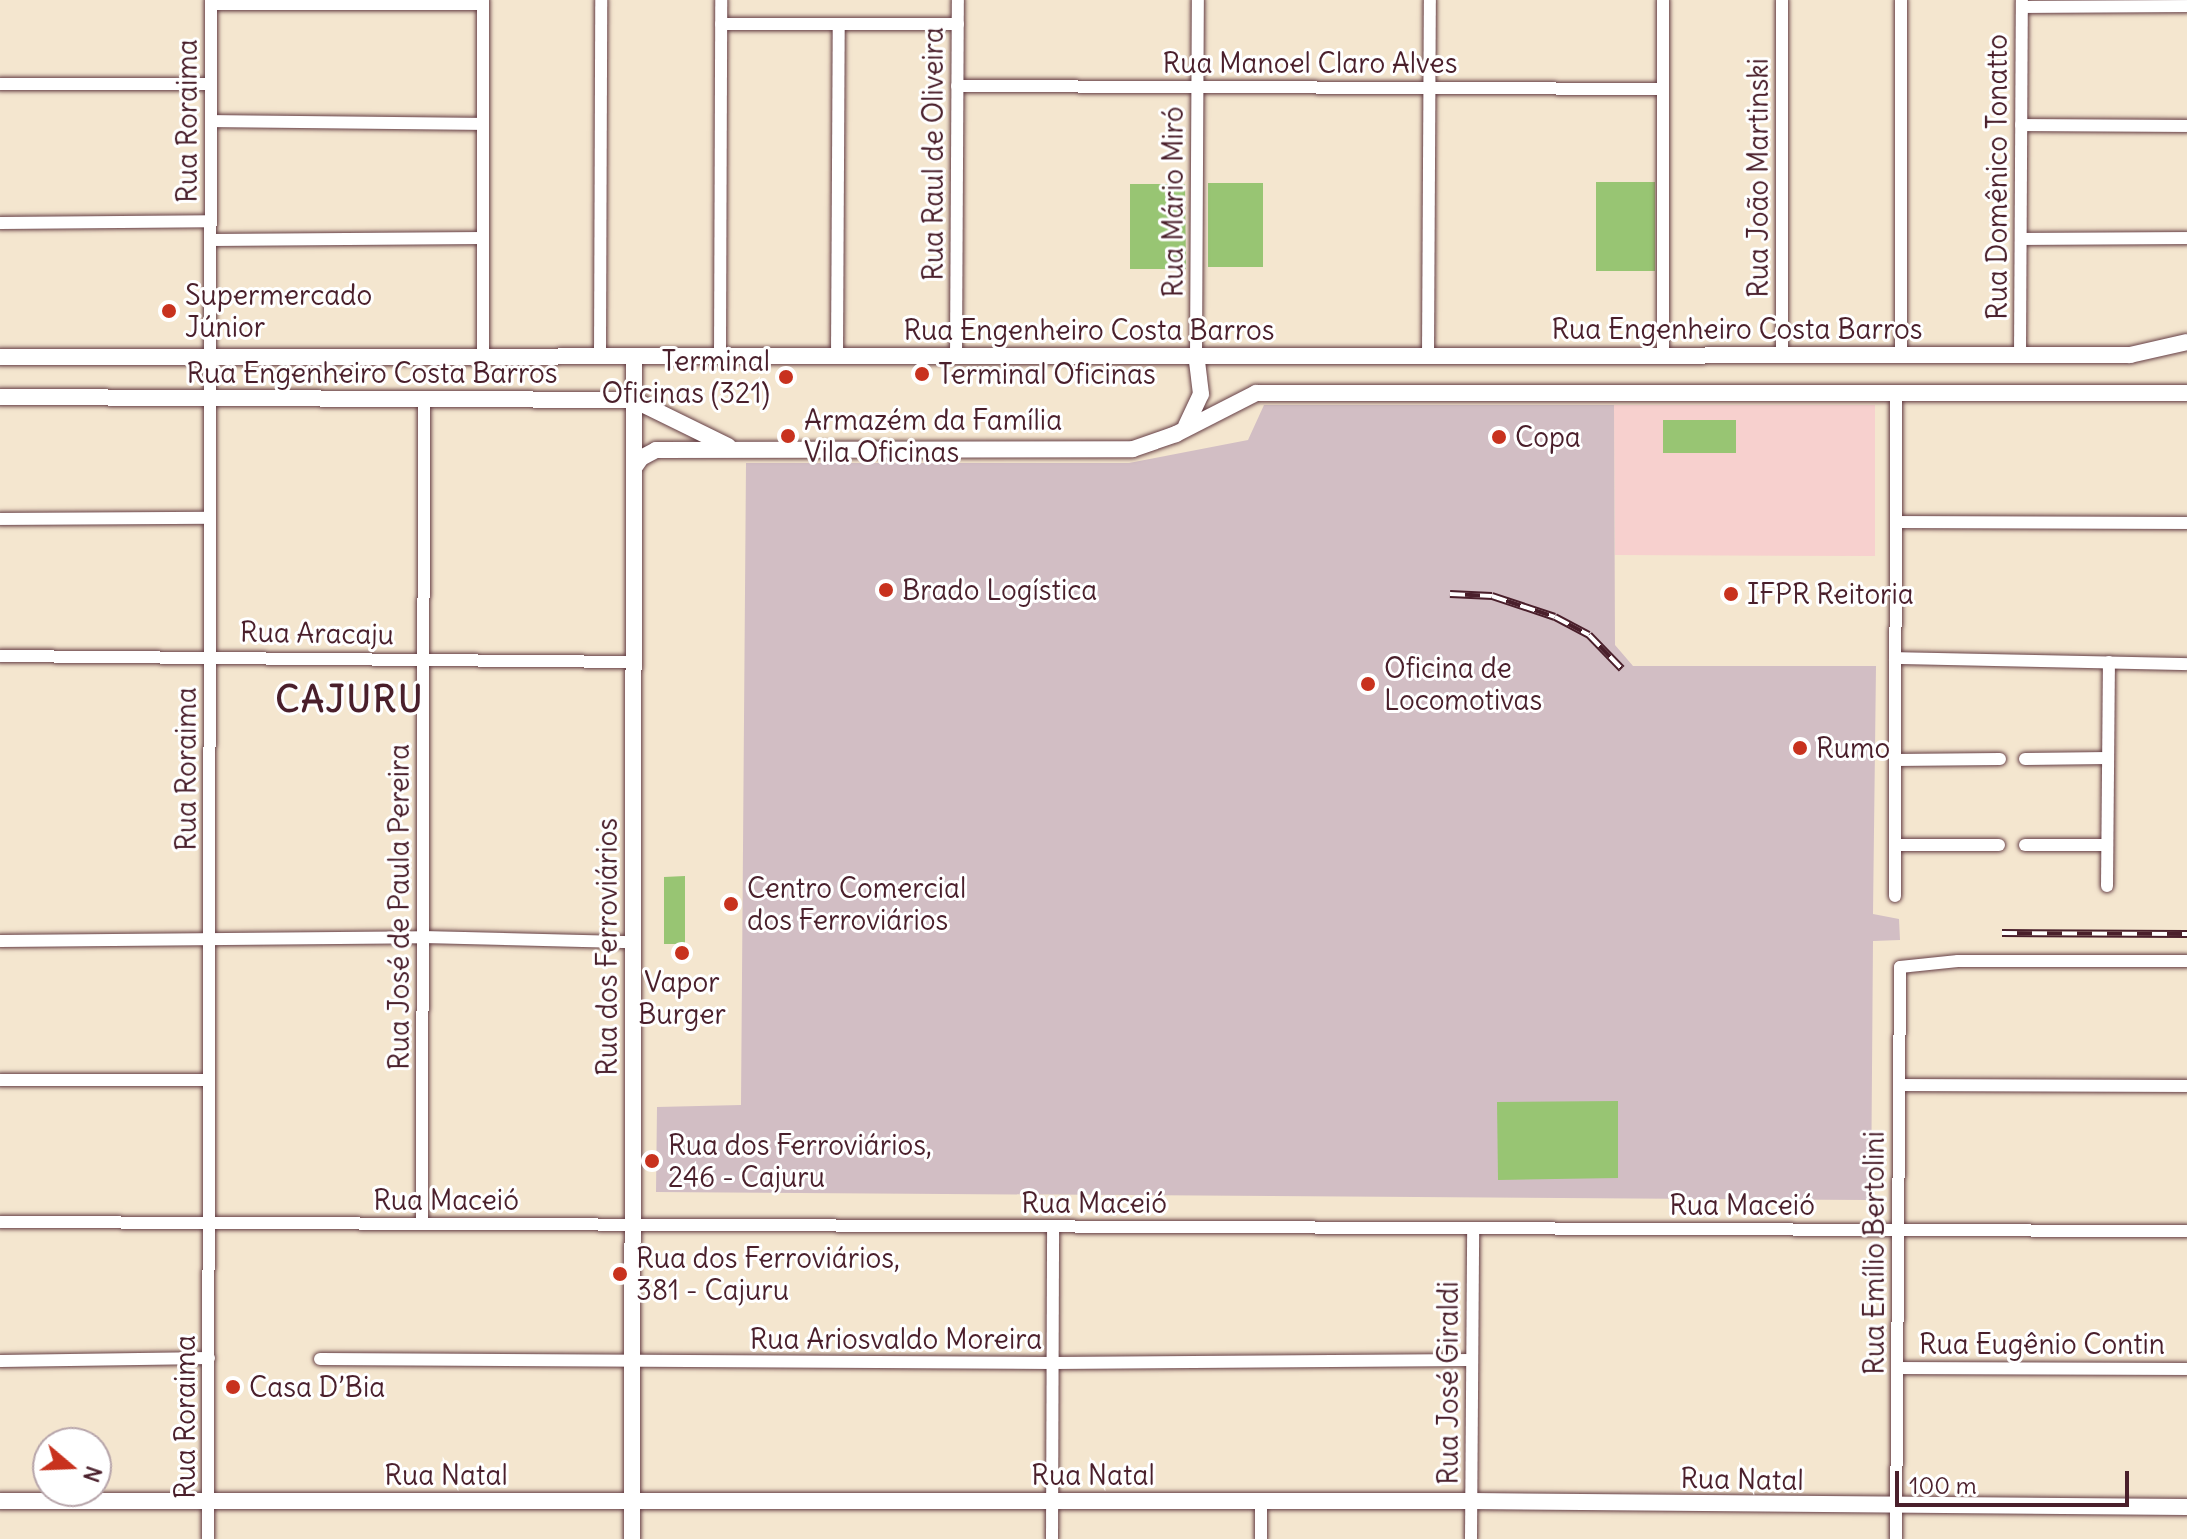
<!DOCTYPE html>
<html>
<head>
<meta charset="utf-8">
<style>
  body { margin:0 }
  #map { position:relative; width:2187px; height:1539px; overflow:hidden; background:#f4e6cf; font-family:Delius,sans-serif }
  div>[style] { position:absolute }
  .built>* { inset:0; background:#f7d0ce }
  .industrial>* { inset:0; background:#d2bec4 }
  .green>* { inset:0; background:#98c573 }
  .roads { filter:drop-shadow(0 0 2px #643d44) drop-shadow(0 0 2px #643d44) }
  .minor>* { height:12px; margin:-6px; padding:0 6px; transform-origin:6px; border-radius:6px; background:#fff }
  .tertiary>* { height:16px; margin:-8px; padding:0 8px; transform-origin:8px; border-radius:8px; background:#fff }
  .rail>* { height:8px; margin-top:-4px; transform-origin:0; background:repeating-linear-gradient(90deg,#fff 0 15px,#4a1f2b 0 30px); box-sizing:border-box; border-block:2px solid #4a1f2b }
  .dots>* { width:22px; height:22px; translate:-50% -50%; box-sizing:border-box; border:4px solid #fff; border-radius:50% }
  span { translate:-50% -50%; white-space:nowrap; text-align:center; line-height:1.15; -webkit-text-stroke:6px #fff; paint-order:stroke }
  .street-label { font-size:28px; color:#4a1f2b }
  .poi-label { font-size:28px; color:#4a1f2b }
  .left { translate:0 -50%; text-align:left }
  .right { translate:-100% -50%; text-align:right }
  .district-label { font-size:36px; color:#4a1f2b; font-weight:700; letter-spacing:2px }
  .north { position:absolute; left:32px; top:1427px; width:80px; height:80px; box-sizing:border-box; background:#fff; border:2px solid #b7a5aa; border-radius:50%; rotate:109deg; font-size:22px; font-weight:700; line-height:32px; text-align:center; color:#4a1f2b }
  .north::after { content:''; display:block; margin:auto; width:28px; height:36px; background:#c8321e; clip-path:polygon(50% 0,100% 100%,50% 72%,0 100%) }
  .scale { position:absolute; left:1895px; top:1471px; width:234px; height:36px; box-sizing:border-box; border:4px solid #4a1f2b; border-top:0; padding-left:10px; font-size:24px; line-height:28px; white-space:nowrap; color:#4a1f2b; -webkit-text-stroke:6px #fff; paint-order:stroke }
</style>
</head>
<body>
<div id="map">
  <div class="built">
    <i style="clip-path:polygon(1614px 405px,1875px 405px,1875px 556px,1615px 555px)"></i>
  </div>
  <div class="industrial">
    <i style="clip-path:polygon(1264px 405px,1614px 405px,1615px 645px,1633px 666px,1876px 666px,1873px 914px,1899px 919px,1900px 940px,1873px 941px,1871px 1200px,656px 1192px,657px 1107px,741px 1105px,746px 463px,1129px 463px,1248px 440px)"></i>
  </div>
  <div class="green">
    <i style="clip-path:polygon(1596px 182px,1655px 182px,1655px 271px,1596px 271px)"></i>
    <i style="clip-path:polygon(1208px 183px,1263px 183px,1263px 267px,1208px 267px)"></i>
    <i style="clip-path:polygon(1130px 184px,1185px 184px,1186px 269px,1130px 269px)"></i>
    <i style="clip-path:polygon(1663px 420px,1736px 420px,1736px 453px,1663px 453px)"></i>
    <i style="clip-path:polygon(685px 876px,685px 944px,664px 944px,664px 877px)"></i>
    <i style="clip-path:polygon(1618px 1101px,1618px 1178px,1498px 1180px,1497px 1102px)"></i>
  </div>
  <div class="roads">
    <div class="minor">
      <i style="left:1663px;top:0;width:355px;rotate:90deg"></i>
      <i style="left:1782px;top:0;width:355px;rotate:90deg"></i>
      <i style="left:211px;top:4px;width:272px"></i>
      <i style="left:2022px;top:7px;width:165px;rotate:-0.3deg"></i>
      <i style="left:721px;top:24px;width:237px"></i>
      <i style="left:0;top:84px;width:211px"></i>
      <i style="left:957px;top:86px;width:706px;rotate:0.24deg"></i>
      <i style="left:211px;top:121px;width:272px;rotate:0.6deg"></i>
      <i style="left:2021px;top:125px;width:166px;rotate:0.3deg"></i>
      <i style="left:0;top:223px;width:211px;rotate:-0.5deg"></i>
      <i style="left:2021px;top:239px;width:166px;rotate:-0.3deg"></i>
      <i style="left:211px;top:240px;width:272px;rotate:-0.4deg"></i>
      <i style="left:1901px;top:355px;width:355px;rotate:-90deg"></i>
      <i style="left:2020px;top:355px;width:355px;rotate:-89.7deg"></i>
      <i style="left:483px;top:356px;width:356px;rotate:-90deg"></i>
      <i style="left:600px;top:356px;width:356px;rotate:-89.8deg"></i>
      <i style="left:720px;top:356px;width:356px;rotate:-89.8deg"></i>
      <i style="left:837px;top:356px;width:332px;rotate:-89.7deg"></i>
      <i style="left:956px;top:356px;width:356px;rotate:-89.7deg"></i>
      <i style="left:1196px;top:356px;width:356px;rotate:-89.7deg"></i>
      <i style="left:1428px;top:356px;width:356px;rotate:-89.7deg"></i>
      <i style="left:0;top:519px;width:210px;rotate:-0.3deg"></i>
      <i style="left:1896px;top:522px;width:291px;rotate:0.2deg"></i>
      <i style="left:0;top:656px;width:634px;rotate:0.54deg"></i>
      <i style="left:1895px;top:658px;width:292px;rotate:1.2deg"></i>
      <i style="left:2025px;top:759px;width:83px;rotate:-0.7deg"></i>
      <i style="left:1895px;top:760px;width:105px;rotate:-0.5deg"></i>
      <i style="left:1895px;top:845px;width:104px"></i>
      <i style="left:2025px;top:845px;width:82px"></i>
      <i style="left:2107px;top:886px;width:224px;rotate:-89.5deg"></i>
      <i style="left:1895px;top:896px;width:503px;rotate:-89.89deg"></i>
      <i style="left:0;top:941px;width:423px;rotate:-0.5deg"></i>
      <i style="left:423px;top:937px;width:210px;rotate:1.4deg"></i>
      <i style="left:0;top:1080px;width:209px"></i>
      <i style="left:1900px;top:1085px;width:287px;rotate:0.2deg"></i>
      <i style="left:0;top:1222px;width:2187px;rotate:0.24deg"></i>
      <i style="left:422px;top:1224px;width:825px;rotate:-89.86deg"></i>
      <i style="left:320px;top:1359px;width:733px;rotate:0.31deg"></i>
      <i style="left:1053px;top:1363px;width:419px;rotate:-0.4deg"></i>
      <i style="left:0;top:1361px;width:209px;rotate:-0.8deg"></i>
      <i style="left:1898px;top:1368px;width:289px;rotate:0.2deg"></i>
      <i style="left:208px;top:1539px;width:1539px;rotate:-89.89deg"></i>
      <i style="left:1052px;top:1539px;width:313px;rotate:-89.8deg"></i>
      <i style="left:1261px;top:1539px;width:38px;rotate:-90deg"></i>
      <i style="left:1471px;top:1539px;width:311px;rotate:-89.6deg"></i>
      <i style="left:1896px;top:1539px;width:572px;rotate:-89.6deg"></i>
      <i style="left:1900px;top:967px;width:58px;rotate:-5.9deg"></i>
      <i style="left:1958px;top:961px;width:229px"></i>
    </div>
    <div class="tertiary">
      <i style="left:0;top:357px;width:2130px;rotate:-0.05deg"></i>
      <i style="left:2130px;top:355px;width:58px;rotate:-12.8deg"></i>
      <i style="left:0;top:397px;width:634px;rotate:0.27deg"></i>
      <i style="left:634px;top:400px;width:105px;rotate:26.1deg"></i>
      <i style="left:1186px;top:426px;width:35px;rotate:-65deg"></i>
      <i style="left:1201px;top:394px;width:38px;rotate:-97deg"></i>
      <i style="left:634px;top:468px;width:12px;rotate:-55deg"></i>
      <i style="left:641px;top:458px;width:17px;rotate:-28deg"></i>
      <i style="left:656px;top:450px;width:477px;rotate:-0.1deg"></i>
      <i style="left:1133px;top:449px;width:46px;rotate:-19.2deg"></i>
      <i style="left:1176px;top:434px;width:90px;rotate:-27.1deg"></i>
      <i style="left:1256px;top:393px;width:931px"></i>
      <i style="left:0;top:1501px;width:1472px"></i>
      <i style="left:1472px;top:1501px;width:715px;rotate:0.48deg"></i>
      <i style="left:632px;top:1539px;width:1183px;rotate:-89.9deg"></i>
    </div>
  </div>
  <div class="rail">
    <i style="left:1450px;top:594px;width:42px;rotate:2.7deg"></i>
    <i style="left:1492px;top:596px;width:66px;rotate:18.4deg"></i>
    <i style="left:1555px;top:617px;width:38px;rotate:28deg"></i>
    <i style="left:1589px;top:635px;width:47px;rotate:45.9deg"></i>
    <i style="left:2002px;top:933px;width:185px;rotate:0.3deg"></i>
  </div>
  <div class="dots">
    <i style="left:169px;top:311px;background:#c8321e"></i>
    <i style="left:922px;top:374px;background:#c8321e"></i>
    <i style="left:786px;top:377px;background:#c8321e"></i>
    <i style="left:788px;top:436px;background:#c8321e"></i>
    <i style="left:1499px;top:437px;background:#c8321e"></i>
    <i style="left:886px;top:590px;background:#c8321e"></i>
    <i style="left:1731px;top:594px;background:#c8321e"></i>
    <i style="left:1368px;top:684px;background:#c8321e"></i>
    <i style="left:1800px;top:748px;background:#c8321e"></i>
    <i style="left:731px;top:904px;background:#c8321e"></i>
    <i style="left:682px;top:953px;background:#c8321e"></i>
    <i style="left:652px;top:1161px;background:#c8321e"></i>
    <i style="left:620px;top:1274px;background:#c8321e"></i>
    <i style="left:233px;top:1387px;background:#c8321e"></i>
  </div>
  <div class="street-label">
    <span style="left:1310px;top:63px">Rua Manoel Claro Alves</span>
    <span style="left:187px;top:121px;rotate:-90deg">Rua Roraima</span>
    <span style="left:933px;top:154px;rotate:-90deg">Rua Raul de Oliveira</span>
    <span style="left:1997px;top:177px;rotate:-90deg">Rua Domênico Tonatto</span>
    <span style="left:1758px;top:178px;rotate:-90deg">Rua João Martinski</span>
    <span style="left:1173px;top:202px;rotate:-90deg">Rua Mário Miró</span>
    <span style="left:1737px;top:329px">Rua Engenheiro Costa Barros</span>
    <span style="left:1089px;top:330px">Rua Engenheiro Costa Barros</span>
    <span style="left:372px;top:373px">Rua Engenheiro Costa Barros</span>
    <span style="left:317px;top:633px;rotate:1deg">Rua Aracaju</span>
    <span style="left:186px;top:769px;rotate:-90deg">Rua Roraima</span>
    <span style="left:399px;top:907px;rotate:-90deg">Rua José de Paula Pereira</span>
    <span style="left:607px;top:947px;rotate:-90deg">Rua dos Ferroviários</span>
    <span style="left:446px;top:1200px">Rua Maceió</span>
    <span style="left:1094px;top:1203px">Rua Maceió</span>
    <span style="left:1742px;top:1205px">Rua Maceió</span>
    <span style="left:1874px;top:1253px;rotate:-90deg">Rua Emílio Bertolini</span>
    <span style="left:896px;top:1339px">Rua Ariosvaldo Moreira</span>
    <span style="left:2042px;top:1344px">Rua Eugênio Contin</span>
    <span style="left:1448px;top:1383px;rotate:-90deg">Rua José Giraldi</span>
    <span style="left:185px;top:1417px;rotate:-90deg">Rua Roraima</span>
    <span style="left:446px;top:1475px">Rua Natal</span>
    <span style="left:1093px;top:1475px">Rua Natal</span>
    <span style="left:1742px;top:1479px;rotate:1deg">Rua Natal</span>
  </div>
  <div class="poi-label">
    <span class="left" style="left:185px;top:311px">Supermercado<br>Júnior</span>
    <span class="right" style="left:770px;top:377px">Terminal<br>Oficinas (321)</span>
    <span class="left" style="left:938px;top:374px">Terminal Oficinas</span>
    <span class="left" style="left:804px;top:436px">Armazém da Família<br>Vila Oficinas</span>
    <span class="left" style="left:1515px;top:437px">Copa</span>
    <span class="left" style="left:902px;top:590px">Brado Logística</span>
    <span class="left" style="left:1747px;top:594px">IFPR Reitoria</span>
    <span class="left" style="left:1384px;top:684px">Oficina de<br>Locomotivas</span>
    <span class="left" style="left:1816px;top:748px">Rumo</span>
    <span class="left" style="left:747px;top:904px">Centro Comercial<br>dos Ferroviários</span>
    <span style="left:682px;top:998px">Vapor<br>Burger</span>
    <span class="left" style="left:668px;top:1161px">Rua dos Ferroviários,<br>246 - Cajuru</span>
    <span class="left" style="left:636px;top:1274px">Rua dos Ferroviários,<br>381 - Cajuru</span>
    <span class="left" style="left:249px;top:1387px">Casa D’Bia</span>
  </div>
  <div class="district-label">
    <span style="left:350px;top:700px">CAJURU</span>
  </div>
  <div class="north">N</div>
  <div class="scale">100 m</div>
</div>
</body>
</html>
